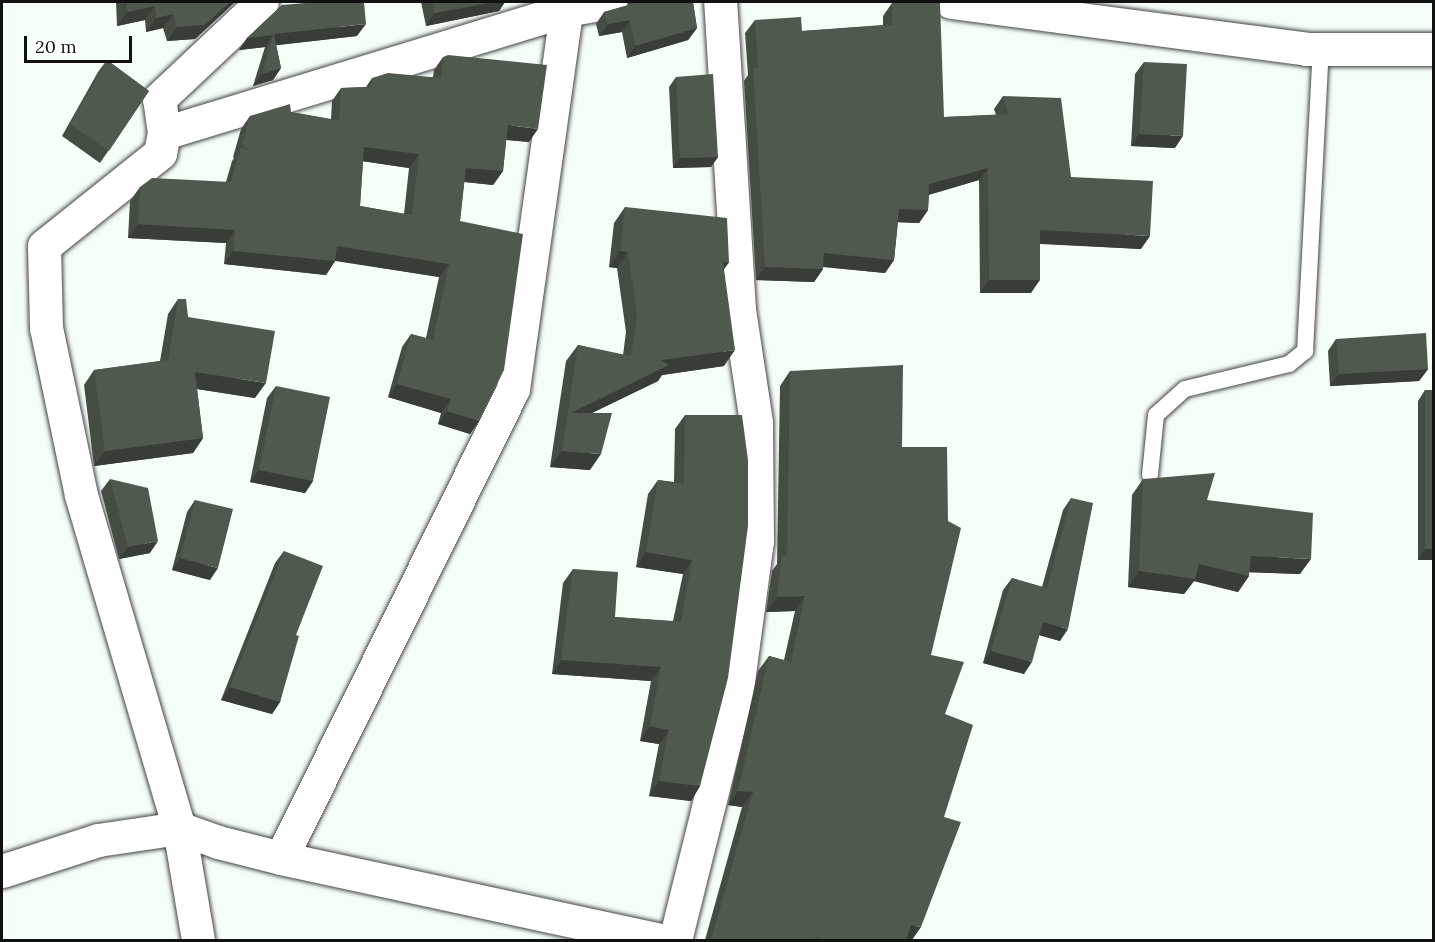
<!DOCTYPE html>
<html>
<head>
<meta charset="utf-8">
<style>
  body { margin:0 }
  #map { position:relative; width:1435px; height:942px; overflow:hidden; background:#f5fef7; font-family:Lora,serif }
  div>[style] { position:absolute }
  .roads { filter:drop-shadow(0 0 2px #444) drop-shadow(0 0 2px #444) }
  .lane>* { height:16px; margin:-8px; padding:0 8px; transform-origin:8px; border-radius:8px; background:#fff }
  .street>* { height:33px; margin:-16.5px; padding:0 16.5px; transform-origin:16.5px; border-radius:16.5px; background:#fff }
  .wall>* { inset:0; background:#454d43 }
  .shaded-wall>* { inset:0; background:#383e37 }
  .building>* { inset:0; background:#50594e }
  span { translate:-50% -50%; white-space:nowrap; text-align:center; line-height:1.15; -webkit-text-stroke:6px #fff; paint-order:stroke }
  .frame { position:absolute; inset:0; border:3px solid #111; pointer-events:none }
  .scale { position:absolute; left:24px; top:36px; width:108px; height:27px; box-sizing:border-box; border:3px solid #111; border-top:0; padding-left:8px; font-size:18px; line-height:21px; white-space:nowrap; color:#111; -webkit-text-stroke:4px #fff; paint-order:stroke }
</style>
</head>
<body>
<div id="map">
  <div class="roads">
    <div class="lane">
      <i style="left:1150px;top:475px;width:60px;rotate:-84.3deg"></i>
      <i style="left:1156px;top:415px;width:39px;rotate:-42deg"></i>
      <i style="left:1185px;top:389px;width:107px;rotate:-13.5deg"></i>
      <i style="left:1289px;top:364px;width:21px;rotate:-39deg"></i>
      <i style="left:1305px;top:351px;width:303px;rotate:-87deg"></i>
    </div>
    <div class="street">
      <i style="left:951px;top:2px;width:358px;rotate:7.5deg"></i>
      <i style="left:1306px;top:49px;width:128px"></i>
      <i style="left:164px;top:133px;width:420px;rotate:-17deg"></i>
      <i style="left:566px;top:10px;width:45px;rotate:-10.3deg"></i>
      <i style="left:281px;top:858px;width:523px;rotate:-63.68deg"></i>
      <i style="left:513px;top:389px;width:383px;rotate:-82deg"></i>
      <i style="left:2px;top:871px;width:101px;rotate:-17.9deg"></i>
      <i style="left:98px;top:840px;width:82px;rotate:-8.4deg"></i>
      <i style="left:179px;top:828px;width:41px;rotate:19.7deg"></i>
      <i style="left:218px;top:842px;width:65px;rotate:14.3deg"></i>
      <i style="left:281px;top:858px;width:389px;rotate:12.2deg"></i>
      <i style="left:198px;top:940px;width:114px;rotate:-99.6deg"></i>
      <i style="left:179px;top:828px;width:347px;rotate:-106.4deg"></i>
      <i style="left:81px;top:495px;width:171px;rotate:-101.8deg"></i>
      <i style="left:46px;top:328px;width:82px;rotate:-91.4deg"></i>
      <i style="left:44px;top:246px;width:149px;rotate:-38.7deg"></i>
      <i style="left:160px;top:153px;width:20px;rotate:-79deg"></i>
      <i style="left:164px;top:133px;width:34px;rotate:-98deg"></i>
      <i style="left:159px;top:99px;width:141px;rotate:-43.3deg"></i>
      <i style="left:675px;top:940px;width:252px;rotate:-76deg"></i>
      <i style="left:736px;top:696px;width:156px;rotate:-82.3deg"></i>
      <i style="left:757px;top:541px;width:119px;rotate:-90.5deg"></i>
      <i style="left:756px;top:422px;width:114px;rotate:-98.6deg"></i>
      <i style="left:739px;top:309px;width:308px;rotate:-93.5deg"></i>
    </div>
  </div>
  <div class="wall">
    <i style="clip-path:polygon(116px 2px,235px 2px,195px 39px,167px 41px,163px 28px,146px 32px,145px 20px,117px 26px)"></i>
    <i style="clip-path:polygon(421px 2px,505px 2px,499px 11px,426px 26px)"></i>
    <i style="clip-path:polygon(628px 2px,693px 2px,697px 28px,688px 40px,627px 58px,622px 32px,599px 36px,596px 24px,604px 12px,628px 5px)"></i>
    <i style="clip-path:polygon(892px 3px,944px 117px,996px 115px,994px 109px,1003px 96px,1071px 177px,1141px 249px,1040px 244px,1031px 293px,980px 293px,979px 180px,929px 195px,928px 210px,919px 223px,898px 222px,894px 260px,885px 273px,823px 267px,823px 269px,814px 282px,756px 280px,744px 81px,748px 75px,745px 33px,755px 20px,802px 31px,883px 25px,883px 16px)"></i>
    <i style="clip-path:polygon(282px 5px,357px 36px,276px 45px,281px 68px,273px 80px,253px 86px,265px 47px,239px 50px,247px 38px)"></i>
    <i style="clip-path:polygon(evenodd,443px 57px,529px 142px,506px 140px,503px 171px,493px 185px,464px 182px,460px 221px,479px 421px,470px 434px,438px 424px,441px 413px,388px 397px,402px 347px,411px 334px,426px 338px,439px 277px,335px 261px,326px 275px,224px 264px,226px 243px,128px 238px,130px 201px,140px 187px,226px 182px,232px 161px,234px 158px,233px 157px,241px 129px,250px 116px,291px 112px,331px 119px,332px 101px,341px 88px,366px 87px,372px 78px,433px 77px,434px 70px,443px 57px,363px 161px,409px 168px,404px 214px,360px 206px,363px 161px)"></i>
    <i style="clip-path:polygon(107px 60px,149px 91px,100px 163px,62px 136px,98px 72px)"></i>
    <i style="clip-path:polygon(1144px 62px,1175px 148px,1131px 146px,1135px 74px)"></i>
    <i style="clip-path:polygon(676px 77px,718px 157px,711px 167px,673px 168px,669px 87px)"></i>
    <i style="clip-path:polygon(625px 207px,729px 262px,724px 269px,724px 366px,662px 375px,658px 381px,592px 413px,590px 470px,550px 467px,566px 361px,578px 345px,623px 355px,626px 332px,617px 268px,609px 267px,614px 223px)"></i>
    <i style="clip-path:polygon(178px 299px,188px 317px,255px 398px,197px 389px,203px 438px,193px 453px,94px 466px,84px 385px,94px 370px,160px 361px,168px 314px)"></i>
    <i style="clip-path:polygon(1336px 339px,1428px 369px,1419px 381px,1330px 386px,1328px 351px)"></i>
    <i style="clip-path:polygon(790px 371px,902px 447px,931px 655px,945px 714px,944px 817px,912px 940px,705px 940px,742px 807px,728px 805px,758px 671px,769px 656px,784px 660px,795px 611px,766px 612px,772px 571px,777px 564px,780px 386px)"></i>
    <i style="clip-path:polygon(276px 386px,313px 481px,305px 493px,250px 482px,267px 398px)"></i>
    <i style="clip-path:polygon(1425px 390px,1434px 560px,1418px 560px,1418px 401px)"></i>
    <i style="clip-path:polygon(685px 415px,742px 415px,700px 786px,691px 801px,649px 796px,659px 744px,640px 741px,651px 681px,552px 674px,563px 583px,573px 569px,615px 617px,673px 621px,683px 574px,636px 567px,648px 494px,658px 480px,674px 482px,675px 429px)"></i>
    <i style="clip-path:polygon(110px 479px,150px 553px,119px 559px,101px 491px)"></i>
    <i style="clip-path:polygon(1143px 479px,1207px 500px,1300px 574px,1249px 572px,1249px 576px,1238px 592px,1194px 581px,1184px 594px,1128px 587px,1132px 495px)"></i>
    <i style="clip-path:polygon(1071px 498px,1060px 641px,1039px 635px,1024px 674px,983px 663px,1003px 590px,1012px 578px,1042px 587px,1063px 510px)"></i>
    <i style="clip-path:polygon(195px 500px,210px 580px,172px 570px,187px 512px)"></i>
    <i style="clip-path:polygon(284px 551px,296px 635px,280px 702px,272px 714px,221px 700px,275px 563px)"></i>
  </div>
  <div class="shaded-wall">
    <i style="clip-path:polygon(230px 2px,235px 2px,195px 39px,167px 41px,177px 27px)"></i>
    <i style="clip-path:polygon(494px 2px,505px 2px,499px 11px,426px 26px,434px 13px)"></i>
    <i style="clip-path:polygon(155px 6px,145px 20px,117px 26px,127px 12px)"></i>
    <i style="clip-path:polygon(173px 14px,163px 28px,146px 32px,156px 18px)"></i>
    <i style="clip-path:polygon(630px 20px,622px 32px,599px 36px,608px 24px)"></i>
    <i style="clip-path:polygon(366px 24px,357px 36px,270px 46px,274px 34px)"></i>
    <i style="clip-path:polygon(697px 28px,688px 40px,627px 58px,635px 46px)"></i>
    <i style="clip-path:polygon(273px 35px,265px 47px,239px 50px,247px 38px)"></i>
    <i style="clip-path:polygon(281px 68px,273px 80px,253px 86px,262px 74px)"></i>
    <i style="clip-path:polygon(508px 125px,538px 129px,529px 142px,498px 139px)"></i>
    <i style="clip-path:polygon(1139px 134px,1183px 136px,1175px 148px,1131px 146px)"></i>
    <i style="clip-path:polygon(364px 147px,419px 154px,409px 168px,354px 160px)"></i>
    <i style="clip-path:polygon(718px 157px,711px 167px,673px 168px,680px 158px)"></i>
    <i style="clip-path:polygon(466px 168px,503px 171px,493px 185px,457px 181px)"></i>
    <i style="clip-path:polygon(988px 168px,979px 180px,920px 197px,929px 184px)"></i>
    <i style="clip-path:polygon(899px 209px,928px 210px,919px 223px,890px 222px)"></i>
    <i style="clip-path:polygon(138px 224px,235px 230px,226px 243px,128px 238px)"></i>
    <i style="clip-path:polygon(1040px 230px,1150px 236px,1141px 249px,1031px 243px)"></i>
    <i style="clip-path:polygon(337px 246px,449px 264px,439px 277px,327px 259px)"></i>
    <i style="clip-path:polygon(233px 251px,335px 261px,326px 275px,224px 264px)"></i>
    <i style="clip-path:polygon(620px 251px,628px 252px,617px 268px,609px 267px)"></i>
    <i style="clip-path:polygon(824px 253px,894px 260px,885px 273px,815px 266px)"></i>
    <i style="clip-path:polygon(723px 262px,729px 262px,718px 278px)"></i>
    <i style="clip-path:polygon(765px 267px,823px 269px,814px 282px,756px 280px)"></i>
    <i style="clip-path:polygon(989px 280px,1040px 280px,1031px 293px,980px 293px)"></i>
    <i style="clip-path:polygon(735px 350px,724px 366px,662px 375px,658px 381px,565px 426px,571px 413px,661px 360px)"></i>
    <i style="clip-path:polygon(1428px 369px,1419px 381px,1330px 386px,1339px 374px)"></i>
    <i style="clip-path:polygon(195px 372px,266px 383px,255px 398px,184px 387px)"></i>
    <i style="clip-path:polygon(397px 384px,451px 399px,441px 413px,388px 397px)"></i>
    <i style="clip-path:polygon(447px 411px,479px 421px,470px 434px,438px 424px)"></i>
    <i style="clip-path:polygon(203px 438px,193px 453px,94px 466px,105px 451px)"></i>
    <i style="clip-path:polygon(562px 451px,601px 454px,590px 470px,550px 467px)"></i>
    <i style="clip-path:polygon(259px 470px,313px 481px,305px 493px,250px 482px)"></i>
    <i style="clip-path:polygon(158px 541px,150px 553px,119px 559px,128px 547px)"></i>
    <i style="clip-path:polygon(1425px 549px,1434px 549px,1434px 560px,1418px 560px)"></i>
    <i style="clip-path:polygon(646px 552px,692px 560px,683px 574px,636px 567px)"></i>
    <i style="clip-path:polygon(1251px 556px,1311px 559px,1300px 574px,1240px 572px)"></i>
    <i style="clip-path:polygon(180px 558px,218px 568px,210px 580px,172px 570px)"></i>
    <i style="clip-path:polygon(1199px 564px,1249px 576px,1238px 592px,1194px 581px,1184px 594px,1128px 587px,1139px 571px)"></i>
    <i style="clip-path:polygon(805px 596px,795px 611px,766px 612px,777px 597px)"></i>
    <i style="clip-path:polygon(1043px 622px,1068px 629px,1060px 641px,1035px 634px)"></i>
    <i style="clip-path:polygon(991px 651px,1032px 662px,1024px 674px,983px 663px)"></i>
    <i style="clip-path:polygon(561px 660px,661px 667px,651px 681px,552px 674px)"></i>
    <i style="clip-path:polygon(230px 687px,280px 702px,272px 714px,221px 700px)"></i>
    <i style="clip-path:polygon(650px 726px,669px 730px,659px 744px,640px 741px)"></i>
    <i style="clip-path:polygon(659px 781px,700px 786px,691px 801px,649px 796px)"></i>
    <i style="clip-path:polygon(738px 791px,753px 792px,742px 807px,728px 805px)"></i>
    <i style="clip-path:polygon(911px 925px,921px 927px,912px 940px,906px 940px)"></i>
  </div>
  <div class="building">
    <i style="clip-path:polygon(127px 2px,230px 2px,205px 25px,177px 27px,173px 14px,156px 18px,155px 6px,127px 12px)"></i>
    <i style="clip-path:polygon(317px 2px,364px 2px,366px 24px,274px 34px,281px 68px,262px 74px,273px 35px,247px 38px,282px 5px)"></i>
    <i style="clip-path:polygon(432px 2px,494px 2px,434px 13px)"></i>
    <i style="clip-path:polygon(632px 2px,693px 2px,697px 28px,635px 46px,630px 20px,608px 24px,604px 12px,630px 5px)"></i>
    <i style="clip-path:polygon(892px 3px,940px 3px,944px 117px,1008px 114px,1003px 96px,1061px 98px,1071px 177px,1153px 181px,1150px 236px,1040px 230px,1040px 280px,989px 280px,988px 168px,929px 184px,928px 210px,899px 209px,894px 260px,824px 253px,823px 269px,765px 267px,753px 68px,758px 68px,755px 20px,801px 17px,802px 31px,892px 25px)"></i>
    <i style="clip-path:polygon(evenodd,448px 55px,547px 65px,538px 129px,508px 125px,503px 171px,466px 168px,460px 221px,523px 234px,504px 370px,479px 421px,447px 411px,451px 399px,397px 384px,411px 334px,433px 340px,449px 264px,337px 246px,335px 261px,233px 251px,235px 230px,138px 224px,140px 187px,152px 178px,231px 182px,241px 147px,249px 151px,242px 143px,250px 116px,290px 104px,291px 112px,339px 121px,341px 88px,371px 87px,372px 78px,388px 73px,441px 78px,443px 57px,448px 55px,364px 147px,419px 154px,412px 215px,360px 206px,364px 147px)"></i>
    <i style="clip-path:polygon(107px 60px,149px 91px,109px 151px,70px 124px)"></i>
    <i style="clip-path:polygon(1144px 62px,1187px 64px,1183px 136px,1139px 134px)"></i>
    <i style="clip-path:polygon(713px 74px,718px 157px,680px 158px,676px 77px)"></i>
    <i style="clip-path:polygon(625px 207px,727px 218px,729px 262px,723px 262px,735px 350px,661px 360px,669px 365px,571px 413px,612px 413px,601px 454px,562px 451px,578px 345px,631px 356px,637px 316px,628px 252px,620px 251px)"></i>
    <i style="clip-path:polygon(178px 299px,186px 299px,188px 317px,275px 331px,266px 383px,195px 372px,203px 438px,105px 451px,94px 370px,168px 360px)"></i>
    <i style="clip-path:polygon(1426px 333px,1428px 369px,1339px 374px,1336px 339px)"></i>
    <i style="clip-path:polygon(903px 365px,902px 447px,947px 447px,948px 521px,961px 528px,931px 655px,964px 662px,945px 714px,973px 725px,944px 817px,961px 822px,921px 927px,911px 925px,906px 940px,825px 940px,816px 937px,815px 940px,711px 940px,753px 792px,738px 791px,769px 656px,791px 662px,805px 596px,777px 597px,782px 556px,787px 556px,790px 371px)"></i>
    <i style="clip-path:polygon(276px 386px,330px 397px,313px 481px,259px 470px)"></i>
    <i style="clip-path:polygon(1425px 390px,1434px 390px,1434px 549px,1425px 549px)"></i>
    <i style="clip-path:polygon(685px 415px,742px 415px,748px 460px,748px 526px,728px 678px,700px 786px,659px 781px,669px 730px,650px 726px,661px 667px,561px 660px,573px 569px,618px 572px,615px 617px,681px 622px,692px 560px,646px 552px,658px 480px,684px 484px)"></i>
    <i style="clip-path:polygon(1215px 473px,1207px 500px,1313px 513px,1311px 559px,1251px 556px,1249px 576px,1199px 564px,1195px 579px,1139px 571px,1143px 479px)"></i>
    <i style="clip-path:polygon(110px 479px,148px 488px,158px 541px,128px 547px)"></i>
    <i style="clip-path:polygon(1071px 498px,1093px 503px,1068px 629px,1043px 622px,1032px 662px,991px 651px,1012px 578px,1047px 588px)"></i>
    <i style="clip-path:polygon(195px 500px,233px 509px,218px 568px,180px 558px)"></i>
    <i style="clip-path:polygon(284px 551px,323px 566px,296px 635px,299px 636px,280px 702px,230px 687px)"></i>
  </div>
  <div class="frame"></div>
  <div class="scale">20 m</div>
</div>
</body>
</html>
